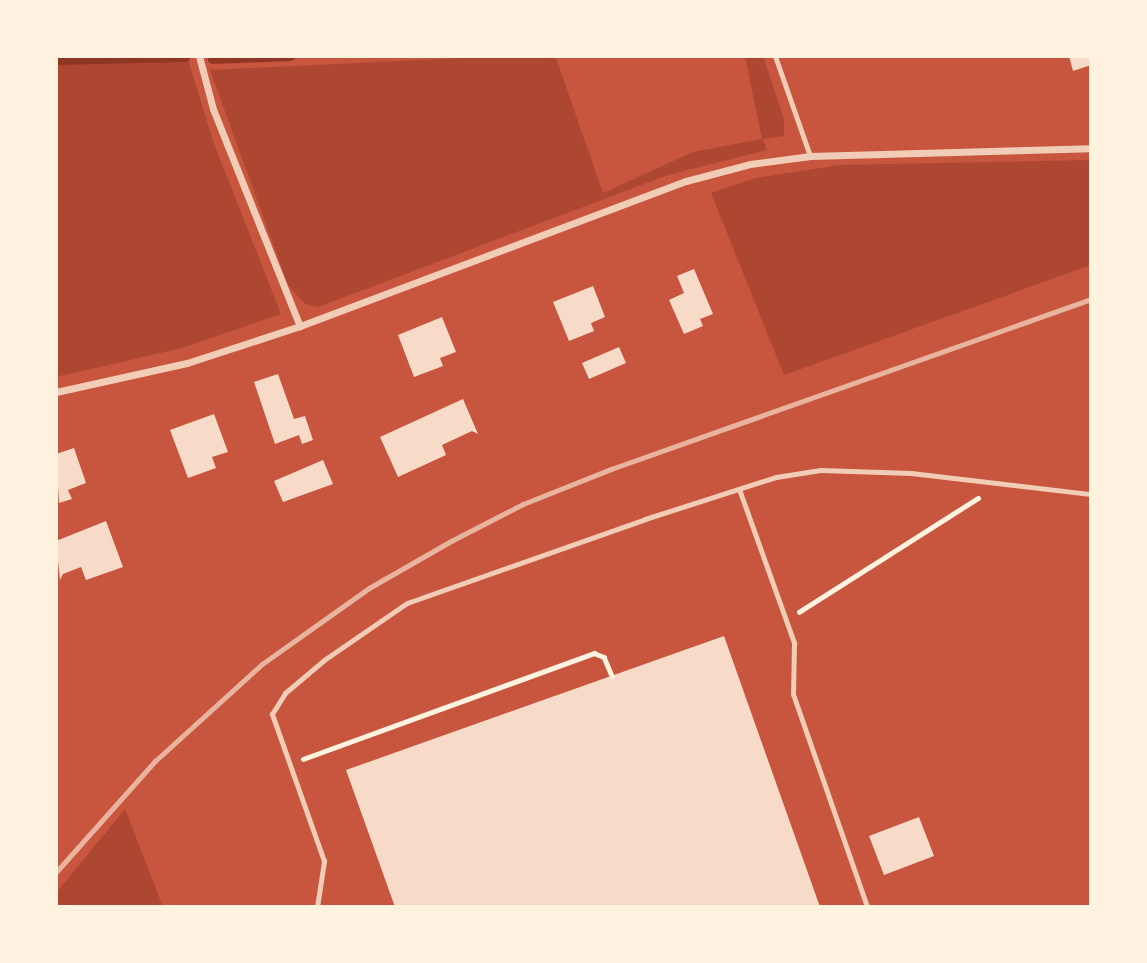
<!DOCTYPE html>
<html>
<head>
<meta charset="utf-8">
<style>
  body { margin:0 }
  #map { position:relative; width:1147px; height:963px; overflow:hidden; background:#c8553d; font-family:Helvetica,sans-serif }
  div>[style] { position:absolute }
  .green>* { inset:0; background:#ae4732 }
  .stream>* { height:9px; margin:-4.5px; padding:0 4.5px; transform-origin:4.5px; border-radius:4.5px; background:#8f3625 }
  .building>* { inset:0; background:#f7dbc8 }
  .path>* { height:4.5px; margin:-2.25px; padding:0 2.25px; transform-origin:2.25px; border-radius:2.25px; background:#fff3e0 }
  .service>* { height:5px; margin:-2.5px; padding:0 2.5px; transform-origin:2.5px; border-radius:2.5px; background:#f1ccb7 }
  .minor>* { height:7px; margin:-3.5px; padding:0 3.5px; transform-origin:3.5px; border-radius:3.5px; background:#f1ccb7 }
  .rail>* { height:5px; margin:-2.5px; padding:0 2.5px; transform-origin:2.5px; border-radius:2.5px; background:#e9b49f }
  span { translate:-50% -50%; white-space:nowrap; text-align:center; line-height:1.15; -webkit-text-stroke:7px #fff3e0; paint-order:stroke }
  .frame { position:absolute; inset:0; border:58px solid #fff3e0; pointer-events:none }
</style>
</head>
<body>
<div id="map">
  <div class="green">
    <i style="clip-path:polygon(56px 56px,187px 56px,213px 141px,281px 314px,182px 348px,56px 377px)"></i>
    <i style="clip-path:polygon(745px 56px,763px 56px,784px 119px,784px 136px,763px 139px,767px 150px,668px 175px,318px 307px,305px 304px,288px 285px,210px 70px,460px 58px,556px 58px,603px 193px,693px 152px,762px 139px)"></i>
    <i style="clip-path:polygon(1091px 160px,1091px 265px,784px 375px,711px 193px,756px 178px,840px 165px)"></i>
    <i style="clip-path:polygon(125px 809px,163px 907px,56px 907px,56px 893px)"></i>
  </div>
  <div class="stream">
    <i style="left:212px;top:59px;width:78px;rotate:-2.2deg"></i>
    <i style="left:56px;top:60px;width:129px;rotate:-1.3deg"></i>
  </div>
  <div class="building">
    <i style="clip-path:polygon(1069px 56px,1091px 56px,1091px 65px,1073px 71px)"></i>
    <i style="clip-path:polygon(694px 269px,713px 314px,700px 319px,703px 326px,684px 334px,669px 300px,684px 293px,677px 276px)"></i>
    <i style="clip-path:polygon(593px 286px,605px 317px,591px 323px,594px 331px,569px 341px,553px 302px)"></i>
    <i style="clip-path:polygon(442px 317px,456px 352px,440px 358px,443px 366px,414px 377px,398px 335px)"></i>
    <i style="clip-path:polygon(619px 347px,626px 363px,589px 379px,582px 363px)"></i>
    <i style="clip-path:polygon(278px 374px,294px 419px,305px 416px,313px 440px,302px 444px,299px 435px,275px 444px,254px 382px)"></i>
    <i style="clip-path:polygon(463px 399px,478px 434px,472px 431px,442px 445px,446px 455px,398px 477px,380px 437px)"></i>
    <i style="clip-path:polygon(214px 414px,228px 452px,212px 457px,216px 468px,188px 478px,170px 430px)"></i>
    <i style="clip-path:polygon(74px 448px,86px 483px,68px 490px,72px 499px,59px 503px,56px 454px)"></i>
    <i style="clip-path:polygon(323px 460px,333px 484px,283px 502px,274px 481px)"></i>
    <i style="clip-path:polygon(106px 521px,123px 567px,86px 580px,81px 567px,63px 574px,60px 580px,56px 541px)"></i>
    <i style="clip-path:polygon(724px 636px,820px 907px,395px 907px,346px 770px)"></i>
    <i style="clip-path:polygon(919px 817px,934px 856px,884px 875px,869px 836px)"></i>
  </div>
  <div class="path">
    <i style="left:799px;top:612px;width:212px;rotate:-32.5deg"></i>
    <i style="left:303px;top:759px;width:310px;rotate:-20deg"></i>
    <i style="left:594px;top:653px;width:11px;rotate:22deg"></i>
    <i style="left:604px;top:657px;width:21px;rotate:67deg"></i>
  </div>
  <div class="service">
    <i style="left:775px;top:56px;width:106px;rotate:70.7deg"></i>
    <i style="left:739px;top:489px;width:164px;rotate:70.3deg"></i>
    <i style="left:794px;top:643px;width:51px;rotate:91.1deg"></i>
    <i style="left:793px;top:694px;width:225px;rotate:70.8deg"></i>
    <i style="left:317px;top:907px;width:47px;rotate:-81.3deg"></i>
    <i style="left:324px;top:861px;width:156px;rotate:-109.5deg"></i>
    <i style="left:272px;top:714px;width:25px;rotate:-58deg"></i>
    <i style="left:285px;top:693px;width:51px;rotate:-40.2deg"></i>
    <i style="left:324px;top:660px;width:101px;rotate:-34.5deg"></i>
    <i style="left:407px;top:603px;width:252px;rotate:-19.4deg"></i>
    <i style="left:645px;top:519px;width:138px;rotate:-17.8deg"></i>
    <i style="left:776px;top:477px;width:45px;rotate:-9deg"></i>
    <i style="left:820px;top:470px;width:91px;rotate:1.9deg"></i>
    <i style="left:911px;top:473px;width:181px;rotate:6.7deg"></i>
  </div>
  <div class="minor">
    <i style="left:199px;top:56px;width:55px;rotate:75.2deg"></i>
    <i style="left:213px;top:109px;width:234px;rotate:68.2deg"></i>
    <i style="left:56px;top:392px;width:134px;rotate:-12.5deg"></i>
    <i style="left:187px;top:363px;width:119px;rotate:-18.1deg"></i>
    <i style="left:300px;top:326px;width:412px;rotate:-20.6deg"></i>
    <i style="left:686px;top:181px;width:66px;rotate:-14.9deg"></i>
    <i style="left:750px;top:164px;width:61px;rotate:-7.6deg"></i>
    <i style="left:810px;top:156px;width:281px;rotate:-1.6deg"></i>
  </div>
  <div class="rail">
    <i style="left:56px;top:872px;width:149px;rotate:-48.3deg"></i>
    <i style="left:155px;top:761px;width:144px;rotate:-42.2deg"></i>
    <i style="left:262px;top:664px;width:131px;rotate:-35.4deg"></i>
    <i style="left:369px;top:588px;width:95px;rotate:-29.8deg"></i>
    <i style="left:451px;top:541px;width:81px;rotate:-27.2deg"></i>
    <i style="left:523px;top:504px;width:95px;rotate:-21.7deg"></i>
    <i style="left:611px;top:469px;width:509px;rotate:-19.5deg"></i>
  </div>
  <div class="frame"></div>
</div>
</body>
</html>
